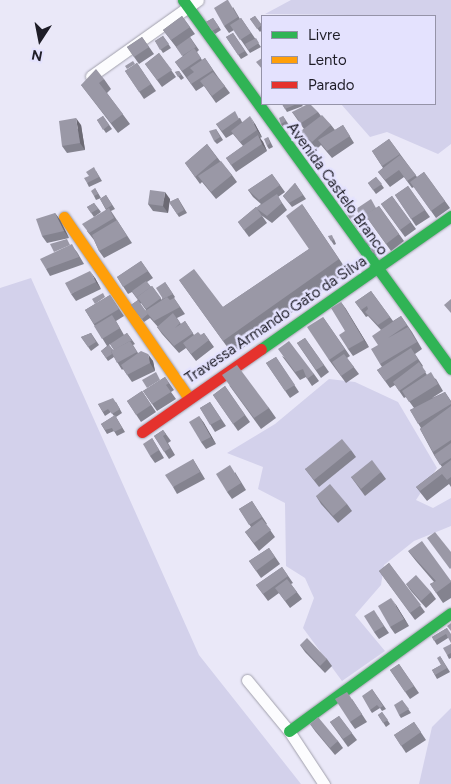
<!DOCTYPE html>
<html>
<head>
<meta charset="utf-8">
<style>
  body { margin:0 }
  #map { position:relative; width:451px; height:784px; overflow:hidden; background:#eae8f8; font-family:Figtree,sans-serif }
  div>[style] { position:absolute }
  .green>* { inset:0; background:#d3d1eb }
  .roads { filter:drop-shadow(0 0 1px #a1a0ac) drop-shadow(0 0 1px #a1a0ac) }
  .street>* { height:11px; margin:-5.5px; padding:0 5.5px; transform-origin:5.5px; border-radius:5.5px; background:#fcfcfe }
  .fast>* { height:11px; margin:-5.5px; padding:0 5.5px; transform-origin:5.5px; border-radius:5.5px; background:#30b455 }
  .slow>* { height:11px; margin:-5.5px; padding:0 5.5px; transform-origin:5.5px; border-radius:5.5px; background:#ff9f0a }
  .jam>* { height:11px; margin:-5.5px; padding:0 5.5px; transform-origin:5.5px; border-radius:5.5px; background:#e5322d }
  .wall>* { inset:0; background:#84838f }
  .shaded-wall>* { inset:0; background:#6c6a74 }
  .building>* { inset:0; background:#9a98a6 }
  span { translate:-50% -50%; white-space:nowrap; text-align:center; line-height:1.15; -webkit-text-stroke:5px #e4e2fe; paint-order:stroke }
  .street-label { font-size:15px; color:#1e1d27 }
  .legend { position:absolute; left:261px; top:15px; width:175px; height:90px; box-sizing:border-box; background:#e4e2fe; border:1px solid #9593a8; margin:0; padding:6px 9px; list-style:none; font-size:15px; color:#1e1d27 }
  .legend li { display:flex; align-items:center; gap:10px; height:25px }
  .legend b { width:25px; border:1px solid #9593a8 }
  .north { position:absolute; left:15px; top:15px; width:50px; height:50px; -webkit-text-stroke:4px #e4e2fe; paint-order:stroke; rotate:191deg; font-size:14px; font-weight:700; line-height:20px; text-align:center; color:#1e1d27 }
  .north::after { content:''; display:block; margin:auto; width:18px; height:22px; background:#1e1d27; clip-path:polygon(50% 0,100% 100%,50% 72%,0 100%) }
</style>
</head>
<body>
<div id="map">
  <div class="green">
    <i style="clip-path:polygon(291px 0,451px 0,451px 144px,438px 154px,387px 132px,370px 137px,341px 104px,435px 104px,435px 16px,265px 14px)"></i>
    <i style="clip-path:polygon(31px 278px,199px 655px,301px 784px,0 784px,0 288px)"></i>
    <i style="clip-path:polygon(329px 379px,355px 382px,398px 402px,437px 468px,416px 500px,433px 508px,451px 498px,451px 526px,414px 541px,384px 565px,381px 585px,355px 615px,385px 651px,342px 681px,303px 628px,314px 598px,305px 578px,286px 566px,285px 503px,258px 489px,263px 467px,227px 453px,275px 424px)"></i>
    <i style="clip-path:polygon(451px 708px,451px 784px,419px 784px,432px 727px)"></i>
  </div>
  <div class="roads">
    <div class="street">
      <i style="left:91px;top:76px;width:131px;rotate:-35.4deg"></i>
      <i style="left:247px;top:680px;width:66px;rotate:50.5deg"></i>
      <i style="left:289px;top:731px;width:64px;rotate:56.6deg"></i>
    </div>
    <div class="fast">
      <i style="left:183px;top:0;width:456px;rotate:54deg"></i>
      <i style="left:261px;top:349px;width:232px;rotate:-35deg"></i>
      <i style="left:289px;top:731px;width:200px;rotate:-36.1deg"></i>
    </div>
    <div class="slow">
      <i style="left:64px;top:217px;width:220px;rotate:55.4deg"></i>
    </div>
    <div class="jam">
      <i style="left:142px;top:432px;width:145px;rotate:-34.9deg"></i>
    </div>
  </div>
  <div class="wall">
    <i style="clip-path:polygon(233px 7px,240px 19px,241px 18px,261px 47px,250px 53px,234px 30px,229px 33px,224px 26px)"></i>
    <i style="clip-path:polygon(182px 16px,195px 34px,190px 37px,199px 50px,197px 52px,202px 60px,205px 58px,218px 77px,230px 93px,216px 103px,204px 86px,196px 91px,175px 62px,183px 56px,163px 30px)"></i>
    <i style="clip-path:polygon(255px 16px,262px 26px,262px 30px,260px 32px,250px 19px)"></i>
    <i style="clip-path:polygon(213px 18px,221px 30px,215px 34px,206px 22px)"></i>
    <i style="clip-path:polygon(233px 33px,248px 55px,241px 59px,226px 37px)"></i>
    <i style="clip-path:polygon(163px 36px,171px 48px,163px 53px,155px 41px)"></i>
    <i style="clip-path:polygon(142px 37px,154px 54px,139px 64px,127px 47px)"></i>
    <i style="clip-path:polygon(159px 53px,176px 77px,162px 87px,145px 64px)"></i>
    <i style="clip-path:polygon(137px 63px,156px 91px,144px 99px,125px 71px)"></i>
    <i style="clip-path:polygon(179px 71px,184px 78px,181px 80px,175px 72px)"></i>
    <i style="clip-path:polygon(104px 79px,111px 89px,107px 93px,130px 124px,118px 133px,81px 85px)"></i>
    <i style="clip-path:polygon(282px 104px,301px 104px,303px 106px,287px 112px)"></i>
    <i style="clip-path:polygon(292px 112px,318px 112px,321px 116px,331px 125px,335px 130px,343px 125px,354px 143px,332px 158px,321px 145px,317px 149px,306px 138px,301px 131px,304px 129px)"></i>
    <i style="clip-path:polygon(103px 116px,112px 129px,106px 133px,97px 120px)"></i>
    <i style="clip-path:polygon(283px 116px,289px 125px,283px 127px,281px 124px)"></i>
    <i style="clip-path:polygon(240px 118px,242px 122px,255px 124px,262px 137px,260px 138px,263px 142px,267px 151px,236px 172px,226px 158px,243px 146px,233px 134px,226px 138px,216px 124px)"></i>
    <i style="clip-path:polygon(81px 125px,85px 150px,67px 153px,62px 146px)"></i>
    <i style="clip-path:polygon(216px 129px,223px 140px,217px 144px,214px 141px)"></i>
    <i style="clip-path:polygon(268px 137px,273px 147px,269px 149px,267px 146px)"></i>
    <i style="clip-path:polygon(389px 139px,417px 177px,424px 172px,450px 208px,436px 218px,414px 187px,412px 188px,404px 177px,390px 187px,378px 172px,383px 168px,372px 151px)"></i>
    <i style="clip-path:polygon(207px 144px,220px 161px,232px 175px,237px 182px,216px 199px,202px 182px,200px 184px,185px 163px)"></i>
    <i style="clip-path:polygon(96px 171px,102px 181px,89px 187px,87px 183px,89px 176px)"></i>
    <i style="clip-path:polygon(272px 174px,285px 192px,278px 197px,287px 210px,272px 223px,261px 215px,256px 208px,261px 204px,253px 197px,248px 190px)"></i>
    <i style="clip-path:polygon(376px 177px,384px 188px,376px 194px,368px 183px)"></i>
    <i style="clip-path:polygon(295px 183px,306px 199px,292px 207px,283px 196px)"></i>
    <i style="clip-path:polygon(408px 186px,430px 217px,416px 226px,395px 195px)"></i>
    <i style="clip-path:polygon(95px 188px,101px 198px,96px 200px,94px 196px)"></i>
    <i style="clip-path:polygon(106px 195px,115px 209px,111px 211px,132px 243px,104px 258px,99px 251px,94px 240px,87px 231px,106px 210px,100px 199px)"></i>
    <i style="clip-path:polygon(392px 196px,416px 229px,405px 237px,381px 204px)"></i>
    <i style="clip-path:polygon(178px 198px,187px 213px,179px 217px,169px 202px,168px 213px,153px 211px,148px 204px,170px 199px,170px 202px)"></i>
    <i style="clip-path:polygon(94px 203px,101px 212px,94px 217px,87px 207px)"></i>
    <i style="clip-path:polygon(302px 204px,348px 272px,233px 355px,179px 280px,223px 307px,309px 249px)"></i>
    <i style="clip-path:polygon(348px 206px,362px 227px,357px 229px,344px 209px)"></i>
    <i style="clip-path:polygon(379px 206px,404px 241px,391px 251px,368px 219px,365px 222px,356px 209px,376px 208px)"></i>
    <i style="clip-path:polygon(256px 207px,267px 223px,249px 237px,238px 222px)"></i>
    <i style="clip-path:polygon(55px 213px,60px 220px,69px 238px,47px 243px,42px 236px)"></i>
    <i style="clip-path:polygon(368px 225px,384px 248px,380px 251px,364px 228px)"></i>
    <i style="clip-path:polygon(362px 232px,371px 245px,369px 246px,360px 234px)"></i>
    <i style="clip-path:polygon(328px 236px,334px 239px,336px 244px,334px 245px)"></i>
    <i style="clip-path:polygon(71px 245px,77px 252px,84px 264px,50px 276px,46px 269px)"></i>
    <i style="clip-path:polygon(370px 249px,377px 250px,379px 253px,376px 256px)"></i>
    <i style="clip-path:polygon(evenodd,141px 261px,153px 278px,147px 282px,151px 287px,152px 286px,162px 300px,165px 282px,175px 297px,174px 298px,185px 314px,177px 318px,181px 324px,185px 321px,194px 335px,201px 335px,204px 333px,214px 347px,196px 361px,186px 348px,179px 353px,162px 334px,157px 327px,158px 327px,150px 318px,144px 322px,131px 305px,138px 300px,132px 292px,128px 294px,117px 277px,141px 261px,141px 303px,146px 310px,145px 311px,140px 304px,141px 303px)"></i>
    <i style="clip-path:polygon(95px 278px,101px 289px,76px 301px,71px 294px)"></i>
    <i style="clip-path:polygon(371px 291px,393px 321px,401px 316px,412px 332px,422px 349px,415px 354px,423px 366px,422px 367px,427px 375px,436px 379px,443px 391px,432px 398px,445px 392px,451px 401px,451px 487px,449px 484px,427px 501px,416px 487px,442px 467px,434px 455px,420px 429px,421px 428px,410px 410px,414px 408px,406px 397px,404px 398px,395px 385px,390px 388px,377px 370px,382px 367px,380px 364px,378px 345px,381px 330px,368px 316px,366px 317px,355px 302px)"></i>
    <i style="clip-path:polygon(evenodd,110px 295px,124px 316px,116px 321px,124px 335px,127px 333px,135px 344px,133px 345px,138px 353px,153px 361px,155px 371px,132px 382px,123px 369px,122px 370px,114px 357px,108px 361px,101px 351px,107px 346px,85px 310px,110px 295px,110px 344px,114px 350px,113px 350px,109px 345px,110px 344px)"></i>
    <i style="clip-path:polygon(341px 302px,369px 347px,353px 356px,348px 349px,345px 331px)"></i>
    <i style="clip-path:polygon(323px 317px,350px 356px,347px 358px,359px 374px,346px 383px,329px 360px)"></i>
    <i style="clip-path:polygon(91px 333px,99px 345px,91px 351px,81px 337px)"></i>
    <i style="clip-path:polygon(305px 338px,329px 372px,321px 378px,297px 343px)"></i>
    <i style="clip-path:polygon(282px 356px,314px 374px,319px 381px,312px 386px,306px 377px,300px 380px)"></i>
    <i style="clip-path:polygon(276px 357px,299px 392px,290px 398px,266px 363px)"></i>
    <i style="clip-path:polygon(165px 377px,174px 390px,171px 392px,176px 399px,157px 411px,143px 391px)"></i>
    <i style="clip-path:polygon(229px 385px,269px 408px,276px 418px,261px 429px)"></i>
    <i style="clip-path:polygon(225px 386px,250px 422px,238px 431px,213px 395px)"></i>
    <i style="clip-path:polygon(142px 391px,156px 412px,141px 422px,127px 401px)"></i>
    <i style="clip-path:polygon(116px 402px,122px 413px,116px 417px,125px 432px,117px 436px,114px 431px,107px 434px,101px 424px,114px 416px,111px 412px,105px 416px,98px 404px)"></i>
    <i style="clip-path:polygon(210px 402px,226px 426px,215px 432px,200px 408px)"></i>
    <i style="clip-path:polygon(199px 416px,216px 444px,206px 449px,201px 442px)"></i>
    <i style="clip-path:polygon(163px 430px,171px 441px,168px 443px,175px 455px,169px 459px,154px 436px)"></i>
    <i style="clip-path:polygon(152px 438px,164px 458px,155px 463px,150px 456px)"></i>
    <i style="clip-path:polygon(351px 450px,356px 457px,319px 487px,305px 469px)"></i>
    <i style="clip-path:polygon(193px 459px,205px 479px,177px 494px,173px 487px)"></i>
    <i style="clip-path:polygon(235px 472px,246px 490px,232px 499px,227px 492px)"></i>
    <i style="clip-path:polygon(381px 472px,386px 479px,365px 496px,351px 477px)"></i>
    <i style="clip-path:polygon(316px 496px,347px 504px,352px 511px,338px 523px,321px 504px)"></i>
    <i style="clip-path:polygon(252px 501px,267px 524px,266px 524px,275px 537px,259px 551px,245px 532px,251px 527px,239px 509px)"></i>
    <i style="clip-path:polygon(269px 548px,280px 564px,261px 578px,249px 561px)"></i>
    <i style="clip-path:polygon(408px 551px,451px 581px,451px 598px,443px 603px,430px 584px,434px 582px,416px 561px)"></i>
    <i style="clip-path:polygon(389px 563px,425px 612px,415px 620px,379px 571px)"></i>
    <i style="clip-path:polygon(282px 567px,293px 583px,291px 584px,302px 599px,290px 608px,279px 593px,268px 601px,256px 585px)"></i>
    <i style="clip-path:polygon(406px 584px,431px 592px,436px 599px,426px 608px,411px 591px)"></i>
    <i style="clip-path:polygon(396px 605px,409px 626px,395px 634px,390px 627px)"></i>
    <i style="clip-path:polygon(378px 617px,389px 633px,379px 639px,374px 632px)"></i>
    <i style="clip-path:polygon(447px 628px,448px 638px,437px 645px,432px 637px)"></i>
    <i style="clip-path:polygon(451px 644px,451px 658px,449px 659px,447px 655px)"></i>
    <i style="clip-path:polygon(300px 645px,327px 659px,332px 666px,325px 673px,305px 652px)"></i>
    <i style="clip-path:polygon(440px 656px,450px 672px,437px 679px,432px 670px,441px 665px)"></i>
    <i style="clip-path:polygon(399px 664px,419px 693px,410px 699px,390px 670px)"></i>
    <i style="clip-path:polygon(372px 689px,386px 709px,382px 711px,380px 708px,372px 713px,370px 710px)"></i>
    <i style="clip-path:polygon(352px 699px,367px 722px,355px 729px,350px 722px)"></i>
    <i style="clip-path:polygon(402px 700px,411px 713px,401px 718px,399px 715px)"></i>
    <i style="clip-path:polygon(382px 712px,390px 724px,386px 727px,378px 715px)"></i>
    <i style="clip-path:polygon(339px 716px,357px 740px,348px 747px,330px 722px)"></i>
    <i style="clip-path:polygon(414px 722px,426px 740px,406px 753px,394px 735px)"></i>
    <i style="clip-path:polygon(310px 724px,338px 741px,343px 748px,335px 755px,315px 731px)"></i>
  </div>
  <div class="shaded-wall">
    <i style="clip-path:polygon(250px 116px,255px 124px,262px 137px,257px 130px)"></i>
    <i style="clip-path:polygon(76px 118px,81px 125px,85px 150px,80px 143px)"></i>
    <i style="clip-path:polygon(258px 135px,263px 142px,267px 151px,262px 144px)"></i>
    <i style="clip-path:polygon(165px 192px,170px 199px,168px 213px,163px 206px)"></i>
    <i style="clip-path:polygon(55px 213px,60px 220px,69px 238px,64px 231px)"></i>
    <i style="clip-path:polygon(90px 271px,95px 278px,101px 289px,96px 282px)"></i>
    <i style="clip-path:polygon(341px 302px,346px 309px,369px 347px,364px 340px)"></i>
    <i style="clip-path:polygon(148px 354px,153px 361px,155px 371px,150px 363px)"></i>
    <i style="clip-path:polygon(199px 416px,204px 423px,216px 444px,211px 437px)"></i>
    <i style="clip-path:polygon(391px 598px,396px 605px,409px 626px,404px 619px)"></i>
  </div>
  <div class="building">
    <i style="clip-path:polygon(227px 0,228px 0,238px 17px,224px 26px,214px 8px)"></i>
    <i style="clip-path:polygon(182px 16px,190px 27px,171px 40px,163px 30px)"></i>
    <i style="clip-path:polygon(255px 16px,262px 25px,257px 29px,250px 19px)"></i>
    <i style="clip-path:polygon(213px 18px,219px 27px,212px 31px,206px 22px)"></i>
    <i style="clip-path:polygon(241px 18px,251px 33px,240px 40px,230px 25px)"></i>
    <i style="clip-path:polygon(233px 33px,245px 51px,238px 55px,226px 37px)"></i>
    <i style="clip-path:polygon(163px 36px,169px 44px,160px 50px,155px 41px)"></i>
    <i style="clip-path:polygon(142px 37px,149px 47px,134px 57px,127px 47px)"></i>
    <i style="clip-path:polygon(190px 37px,196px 47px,182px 56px,176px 47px)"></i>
    <i style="clip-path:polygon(256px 38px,259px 43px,248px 50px,245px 44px)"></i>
    <i style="clip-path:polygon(194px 48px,201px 58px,182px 71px,175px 62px)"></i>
    <i style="clip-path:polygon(159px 53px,172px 70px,157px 80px,145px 64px)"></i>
    <i style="clip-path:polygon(205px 58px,213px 70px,191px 84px,187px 77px,194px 72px,190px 68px)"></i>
    <i style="clip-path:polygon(262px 58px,262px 69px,256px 62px)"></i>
    <i style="clip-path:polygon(133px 61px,135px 64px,127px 69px,125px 66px)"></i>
    <i style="clip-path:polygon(137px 63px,151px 84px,139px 92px,125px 71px)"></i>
    <i style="clip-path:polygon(96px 69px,104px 79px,99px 83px,123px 114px,111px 123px,81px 85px)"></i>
    <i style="clip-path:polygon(179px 71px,181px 75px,178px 77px,175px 72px)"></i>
    <i style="clip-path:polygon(213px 72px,225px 86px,212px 96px,200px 81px)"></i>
    <i style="clip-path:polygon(282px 104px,297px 104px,285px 109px)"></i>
    <i style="clip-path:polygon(308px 104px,310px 104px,318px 112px,301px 123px,292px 112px)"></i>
    <i style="clip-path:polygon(235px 111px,239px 119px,222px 131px,216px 124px)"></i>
    <i style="clip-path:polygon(322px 115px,331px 125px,312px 142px,301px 131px)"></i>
    <i style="clip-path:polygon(103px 116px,109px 125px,103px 130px,97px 120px)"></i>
    <i style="clip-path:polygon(250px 116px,257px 130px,240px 142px,231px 131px)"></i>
    <i style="clip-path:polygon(283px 116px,286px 121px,281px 124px,279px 118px)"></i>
    <i style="clip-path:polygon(76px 118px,80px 143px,62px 146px,59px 121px)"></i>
    <i style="clip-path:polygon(343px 125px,350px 136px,327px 151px,318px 140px)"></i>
    <i style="clip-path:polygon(216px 129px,220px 137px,214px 141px,209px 131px)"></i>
    <i style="clip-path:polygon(258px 135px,262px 144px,231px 165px,226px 158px)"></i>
    <i style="clip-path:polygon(268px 137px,270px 143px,267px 146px,264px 139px)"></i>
    <i style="clip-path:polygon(389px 139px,400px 154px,382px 166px,372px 151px)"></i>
    <i style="clip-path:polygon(207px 144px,217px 158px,195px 177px,185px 163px)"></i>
    <i style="clip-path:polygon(400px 155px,416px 175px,407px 181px,399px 170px,385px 180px,378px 172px)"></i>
    <i style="clip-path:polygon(221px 161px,232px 175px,211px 192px,198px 176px)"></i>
    <i style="clip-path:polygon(94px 167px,99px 177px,87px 183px,84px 178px,89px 176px,86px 172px)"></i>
    <i style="clip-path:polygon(424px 172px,445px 201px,431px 211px,410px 182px)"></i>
    <i style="clip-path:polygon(272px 174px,280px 185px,259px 200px,248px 190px)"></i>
    <i style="clip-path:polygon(376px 177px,382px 184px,373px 190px,368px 183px)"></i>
    <i style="clip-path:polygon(295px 183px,303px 195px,289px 203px,283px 196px)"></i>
    <i style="clip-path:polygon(408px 186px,425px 210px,411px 219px,395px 195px)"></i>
    <i style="clip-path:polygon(95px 188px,98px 194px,94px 196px,91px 191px)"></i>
    <i style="clip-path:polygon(150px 190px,165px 192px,163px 206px,148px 204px)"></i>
    <i style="clip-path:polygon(277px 194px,282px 203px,267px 216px,256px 208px)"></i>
    <i style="clip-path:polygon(106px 195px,112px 205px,106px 209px,100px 199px)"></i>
    <i style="clip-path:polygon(392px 196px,411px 222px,400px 230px,381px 204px)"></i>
    <i style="clip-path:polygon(178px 198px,184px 210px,177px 214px,169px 202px)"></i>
    <i style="clip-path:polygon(371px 199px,376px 208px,362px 218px,356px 209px)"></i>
    <i style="clip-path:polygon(94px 203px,98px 209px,91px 213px,87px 207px)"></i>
    <i style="clip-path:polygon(302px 204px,339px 259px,223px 341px,179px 280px,194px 269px,223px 307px,309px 249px,286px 216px)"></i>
    <i style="clip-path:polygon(348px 206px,359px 223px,355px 226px,344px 209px)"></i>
    <i style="clip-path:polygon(379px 206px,399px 234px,386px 244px,365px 215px)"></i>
    <i style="clip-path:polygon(256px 207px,262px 216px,244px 230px,238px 222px)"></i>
    <i style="clip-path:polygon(109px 208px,114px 218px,89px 233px,82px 224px)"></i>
    <i style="clip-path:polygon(55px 213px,64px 231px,42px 236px,36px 219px)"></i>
    <i style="clip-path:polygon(117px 220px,127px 236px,99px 251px,92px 235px)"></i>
    <i style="clip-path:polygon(368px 225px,382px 245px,378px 248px,364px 228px)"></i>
    <i style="clip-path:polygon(362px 232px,368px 241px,366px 243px,360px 234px)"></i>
    <i style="clip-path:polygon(332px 235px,334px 240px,331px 241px,328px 236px)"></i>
    <i style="clip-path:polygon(67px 239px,70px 245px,54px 252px,50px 244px)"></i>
    <i style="clip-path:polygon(72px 244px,79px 257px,46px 269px,40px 259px)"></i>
    <i style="clip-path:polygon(374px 247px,377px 250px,373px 253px,370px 249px)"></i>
    <i style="clip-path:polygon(141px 261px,148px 271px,123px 287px,117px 277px)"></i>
    <i style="clip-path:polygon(90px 271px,96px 282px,71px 294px,65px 283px)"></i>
    <i style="clip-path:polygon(146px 281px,151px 287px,137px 297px,139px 299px,138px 300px,148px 314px,142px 319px,131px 305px,138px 300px,132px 291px)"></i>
    <i style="clip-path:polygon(165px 282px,173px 294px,163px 299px,156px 288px)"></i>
    <i style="clip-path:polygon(152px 286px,161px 298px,146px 309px,137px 297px)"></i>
    <i style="clip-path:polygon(371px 291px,390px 317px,378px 325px,365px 312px,368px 309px,367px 306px,361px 310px,355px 302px)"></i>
    <i style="clip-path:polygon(103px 293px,105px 297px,95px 304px,92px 299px)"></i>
    <i style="clip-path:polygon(110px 295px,119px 309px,94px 324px,85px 310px)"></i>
    <i style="clip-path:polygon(167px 297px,170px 300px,174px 298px,180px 307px,154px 321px,145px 311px)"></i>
    <i style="clip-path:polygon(451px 299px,451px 313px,444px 305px)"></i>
    <i style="clip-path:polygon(341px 302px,364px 340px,348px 349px,339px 335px,345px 331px,331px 308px)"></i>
    <i style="clip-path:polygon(173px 313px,180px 323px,175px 328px,185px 321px,193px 333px,174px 346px,157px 327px)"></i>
    <i style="clip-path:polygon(112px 315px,120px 328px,102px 339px,94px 326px)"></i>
    <i style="clip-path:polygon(401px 316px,407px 325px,388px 338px,408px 327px,417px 342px,380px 364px,371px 349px,378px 345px,372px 336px)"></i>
    <i style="clip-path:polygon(323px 317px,345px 349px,329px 360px,307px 327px)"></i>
    <i style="clip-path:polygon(198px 332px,201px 335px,204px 333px,209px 340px,191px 354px,183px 343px)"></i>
    <i style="clip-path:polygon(91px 333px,96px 342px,88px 347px,81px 337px)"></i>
    <i style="clip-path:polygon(127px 333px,132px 340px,131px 341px,130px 341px,114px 350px,110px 344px)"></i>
    <i style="clip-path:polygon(305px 338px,324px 365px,316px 370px,297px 343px)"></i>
    <i style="clip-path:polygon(130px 341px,137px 352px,117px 363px,111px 351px)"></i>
    <i style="clip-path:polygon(289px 341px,314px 374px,307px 379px,303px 369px,295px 372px,278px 349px)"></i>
    <i style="clip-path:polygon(109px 345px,113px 350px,111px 351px,112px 354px,106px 358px,101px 351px)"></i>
    <i style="clip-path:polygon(411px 348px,418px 359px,385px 381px,377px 370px)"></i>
    <i style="clip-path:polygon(141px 351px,148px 354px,150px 363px,127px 375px,121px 365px)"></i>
    <i style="clip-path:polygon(344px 354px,354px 367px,341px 376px,332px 362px)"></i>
    <i style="clip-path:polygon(276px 357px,295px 385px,285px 391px,266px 363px)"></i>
    <i style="clip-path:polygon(419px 362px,426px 372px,399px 391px,393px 382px)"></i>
    <i style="clip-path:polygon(237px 365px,269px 408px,254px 418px,222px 375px)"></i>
    <i style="clip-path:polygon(156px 372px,160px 380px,147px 388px,142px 380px)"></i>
    <i style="clip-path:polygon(431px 372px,438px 384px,409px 402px,402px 391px)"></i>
    <i style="clip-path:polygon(165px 377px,169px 383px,166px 385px,171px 392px,152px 404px,143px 391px)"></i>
    <i style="clip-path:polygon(225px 386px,245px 415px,233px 424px,213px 395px)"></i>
    <i style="clip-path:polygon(142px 391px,151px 405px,136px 415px,127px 401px)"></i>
    <i style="clip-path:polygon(445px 392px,451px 402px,451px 404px,418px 424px,410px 410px)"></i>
    <i style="clip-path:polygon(113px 398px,120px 409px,112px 414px,108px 409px,103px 412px,98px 404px)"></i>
    <i style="clip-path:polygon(210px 402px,221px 419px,210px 425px,200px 408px)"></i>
    <i style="clip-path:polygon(451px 406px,451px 440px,433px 452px,420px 429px)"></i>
    <i style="clip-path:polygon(115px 415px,122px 428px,114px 432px,112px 428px,105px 430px,101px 424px)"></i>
    <i style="clip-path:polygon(199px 416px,211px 437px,201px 442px,189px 422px)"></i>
    <i style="clip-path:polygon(163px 430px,166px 434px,163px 436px,170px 448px,164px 452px,154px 436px)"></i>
    <i style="clip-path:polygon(152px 438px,159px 450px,150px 456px,143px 444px)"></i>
    <i style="clip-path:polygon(342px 439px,351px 450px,314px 480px,305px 469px)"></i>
    <i style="clip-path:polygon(451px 443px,451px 458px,440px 465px,434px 455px)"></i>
    <i style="clip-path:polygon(193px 459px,200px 472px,173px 487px,165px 475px)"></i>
    <i style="clip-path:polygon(372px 460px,381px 472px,361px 489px,351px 477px)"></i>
    <i style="clip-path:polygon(451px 460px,451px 477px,447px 480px,442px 474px,420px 491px,416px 487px)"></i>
    <i style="clip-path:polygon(230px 465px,241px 483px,227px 492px,216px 474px)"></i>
    <i style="clip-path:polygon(330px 484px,347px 504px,333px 516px,316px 496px)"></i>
    <i style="clip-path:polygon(252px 501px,262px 517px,249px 525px,239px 509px)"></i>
    <i style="clip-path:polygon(262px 519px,271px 530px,254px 543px,245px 532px)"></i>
    <i style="clip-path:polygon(435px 532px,451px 552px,451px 568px,450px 569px,427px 538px)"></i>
    <i style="clip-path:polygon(422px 541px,451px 581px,451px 582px,436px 593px,430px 584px,436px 581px,408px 551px)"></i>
    <i style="clip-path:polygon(269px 548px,275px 557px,256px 571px,249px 561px)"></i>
    <i style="clip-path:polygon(389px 563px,421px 605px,410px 613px,379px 571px)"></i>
    <i style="clip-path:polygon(282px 567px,288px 576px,263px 594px,256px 585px)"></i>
    <i style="clip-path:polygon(416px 575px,431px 592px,421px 601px,406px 584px)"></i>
    <i style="clip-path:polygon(287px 579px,297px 592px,285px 601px,275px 588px)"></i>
    <i style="clip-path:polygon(391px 598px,404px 619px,390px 627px,378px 606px)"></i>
    <i style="clip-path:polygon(374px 610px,384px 626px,374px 632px,364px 616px)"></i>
    <i style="clip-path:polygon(451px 623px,451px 631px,447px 626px)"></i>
    <i style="clip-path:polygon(447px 628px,451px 634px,451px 643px,446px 634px,434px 641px,432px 637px)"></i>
    <i style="clip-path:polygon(307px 638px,327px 659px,320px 666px,300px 645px)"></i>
    <i style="clip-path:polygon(451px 644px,451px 653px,447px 655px,443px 648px)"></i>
    <i style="clip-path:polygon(440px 656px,447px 668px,435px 675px,432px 670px,441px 665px,437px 658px)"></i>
    <i style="clip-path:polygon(399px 664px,414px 686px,405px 692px,390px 670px)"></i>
    <i style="clip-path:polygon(372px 689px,383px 706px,380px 708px,377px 705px,370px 710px,362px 696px)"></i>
    <i style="clip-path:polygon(347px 692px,362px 714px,350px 722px,335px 699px)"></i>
    <i style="clip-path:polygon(402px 700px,409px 709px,399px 715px,394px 705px)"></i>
    <i style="clip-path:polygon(382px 712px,388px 720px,383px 723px,378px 715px)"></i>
    <i style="clip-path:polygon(339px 716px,352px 733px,343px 739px,330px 722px)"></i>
    <i style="clip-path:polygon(318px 717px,338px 741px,330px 748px,310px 724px)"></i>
    <i style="clip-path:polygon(414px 722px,421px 732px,401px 746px,394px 735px)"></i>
  </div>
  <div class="street-label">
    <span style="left:337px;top:189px;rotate:54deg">Avenida Castelo Branco</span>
    <span style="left:276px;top:320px;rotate:-34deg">Travessa Armando Gato da Silva</span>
  </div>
  <ul class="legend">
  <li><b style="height:6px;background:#30b455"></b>Livre</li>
  <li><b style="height:6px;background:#ff9f0a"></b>Lento</li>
  <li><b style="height:6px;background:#e5322d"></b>Parado</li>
  </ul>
  <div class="north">N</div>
</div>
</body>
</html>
